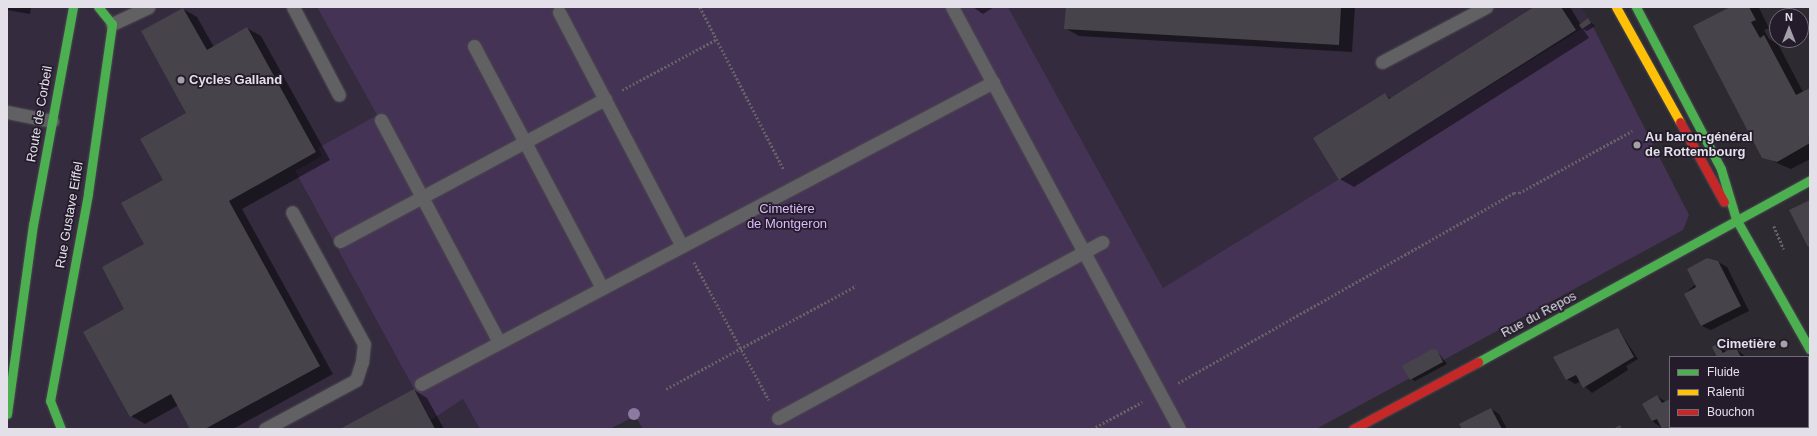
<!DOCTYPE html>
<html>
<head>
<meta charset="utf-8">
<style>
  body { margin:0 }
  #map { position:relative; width:1817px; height:436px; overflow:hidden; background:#2d2a32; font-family:Helvetica,sans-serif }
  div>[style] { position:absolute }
  .built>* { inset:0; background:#342b3e }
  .green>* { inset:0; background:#453355 }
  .shadow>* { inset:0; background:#0007 }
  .building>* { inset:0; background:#46444a }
  .path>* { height:2.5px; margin-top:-1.25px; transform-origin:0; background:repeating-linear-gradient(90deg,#646267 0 2px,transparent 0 4px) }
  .roads { filter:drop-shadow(0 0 1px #4a484f) drop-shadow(0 0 1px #4a484f) }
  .lane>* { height:13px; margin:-6.5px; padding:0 6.5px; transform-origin:6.5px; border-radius:6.5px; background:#616062 }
  .fast>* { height:9px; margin:-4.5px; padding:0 4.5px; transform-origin:4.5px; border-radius:4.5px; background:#4caf50 }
  .slow>* { height:9px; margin:-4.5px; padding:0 4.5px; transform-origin:4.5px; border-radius:4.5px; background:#ffc107 }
  .jam>* { height:9px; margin:-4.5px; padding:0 4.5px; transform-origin:4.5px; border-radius:4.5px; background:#c62828 }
  .trees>* { width:12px; height:12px; margin:-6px; border-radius:50%; background:#8d79a1 }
  .dots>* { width:11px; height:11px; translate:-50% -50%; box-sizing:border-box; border:2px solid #241c2b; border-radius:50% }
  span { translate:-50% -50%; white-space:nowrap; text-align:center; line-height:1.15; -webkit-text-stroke:3.5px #241c2b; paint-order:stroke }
  .poi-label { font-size:13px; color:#e4e0ea; font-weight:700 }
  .left { translate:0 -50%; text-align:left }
  .right { translate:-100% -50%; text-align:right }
  .street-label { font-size:13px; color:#e4e0ea }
  .park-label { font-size:13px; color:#dbb9fb }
  .frame { position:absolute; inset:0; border:8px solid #e4e0ea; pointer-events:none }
  .legend { position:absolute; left:1669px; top:356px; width:140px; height:72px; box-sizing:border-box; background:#241c2b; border:1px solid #716a77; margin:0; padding:5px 7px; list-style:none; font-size:12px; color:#e4e0ea }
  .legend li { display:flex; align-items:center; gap:8px; height:20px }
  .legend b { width:20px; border:1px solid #716a77 }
  .north { position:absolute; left:1769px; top:8px; width:40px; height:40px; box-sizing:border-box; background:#241c2b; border:1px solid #716a77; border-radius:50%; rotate:0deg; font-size:11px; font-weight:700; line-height:16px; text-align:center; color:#e4e0ea }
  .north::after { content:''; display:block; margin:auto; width:14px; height:18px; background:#a4a0aa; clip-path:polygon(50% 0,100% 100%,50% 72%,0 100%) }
</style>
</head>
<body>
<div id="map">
  <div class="built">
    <i style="clip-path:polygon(7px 7px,317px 7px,377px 115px,318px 148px,322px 156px,295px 172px,431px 420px,463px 399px,480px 429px,7px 429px)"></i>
    <i style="clip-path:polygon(1008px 7px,1581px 7px,1591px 23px,1163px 288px)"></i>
  </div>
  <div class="green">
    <i style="clip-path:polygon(317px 7px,1008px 7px,1163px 288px,1591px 23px,1689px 215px,1683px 230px,1316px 429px,643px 429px,635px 416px,610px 429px,480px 429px,463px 399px,431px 420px,295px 171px,322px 156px,318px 148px,377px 115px)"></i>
  </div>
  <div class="shadow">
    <i style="clip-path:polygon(7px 7px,31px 7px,30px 14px,7px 10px)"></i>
    <i style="clip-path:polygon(973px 7px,994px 7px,983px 14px)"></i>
    <i style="clip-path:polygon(1067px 7px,1355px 7px,1352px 52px,1079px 36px,1065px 28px)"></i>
    <i style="clip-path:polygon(1536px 7px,1570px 7px,1581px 25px,1588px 20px,1595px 26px,1587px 31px,1583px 29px,1589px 38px,1354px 187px,1340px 179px,1385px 95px,1392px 99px)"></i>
    <i style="clip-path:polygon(1732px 7px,1759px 8px,1769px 28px,1764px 30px,1769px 39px,1778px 44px,1803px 92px,1810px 89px,1810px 159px,1791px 169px,1763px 157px)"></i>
    <i style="clip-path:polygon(183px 9px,197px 17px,214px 47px,247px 28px,261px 36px,330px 160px,242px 209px,333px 374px,233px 429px,192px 429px,179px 405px,145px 424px,131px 416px,125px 309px,187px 113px)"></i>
    <i style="clip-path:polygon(1718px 262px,1727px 267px,1749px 311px,1711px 330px,1702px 326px,1685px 294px)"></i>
    <i style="clip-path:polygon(1618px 329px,1638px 359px,1626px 366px,1628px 370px,1592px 393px,1580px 382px,1575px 384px,1567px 379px,1555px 358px)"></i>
    <i style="clip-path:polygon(1717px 345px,1727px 352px,1735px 348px,1746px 357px,1718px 357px)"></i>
    <i style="clip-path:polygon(1437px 351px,1447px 364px,1415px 381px,1411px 379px)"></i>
    <i style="clip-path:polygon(414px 390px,427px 398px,444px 429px,343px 429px)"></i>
    <i style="clip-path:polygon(1657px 396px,1666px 402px,1670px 400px,1670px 427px,1707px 429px,1663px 429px,1652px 421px)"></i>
    <i style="clip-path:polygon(1491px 409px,1499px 414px,1507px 429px,1463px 429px)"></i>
    <i style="clip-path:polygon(1728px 427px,1793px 427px,1793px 428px,1729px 429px)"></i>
  </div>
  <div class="building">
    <i style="clip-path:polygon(1066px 7px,1341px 7px,1339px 45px,1064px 29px)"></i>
    <i style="clip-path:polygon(1534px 7px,1561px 7px,1576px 30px,1339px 180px,1313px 138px,1385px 93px,1389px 99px)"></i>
    <i style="clip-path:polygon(1730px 7px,1749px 7px,1756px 20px,1751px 22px,1760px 38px,1764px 35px,1796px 95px,1810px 88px,1810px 143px,1777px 162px,1762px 158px,1693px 26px)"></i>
    <i style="clip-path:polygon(183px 8px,207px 50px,247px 27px,316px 152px,229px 201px,320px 366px,205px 429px,190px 429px,171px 394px,130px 417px,83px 332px,124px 309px,102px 267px,144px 244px,121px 203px,163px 180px,140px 139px,186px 113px,141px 31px)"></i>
    <i style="clip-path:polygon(1588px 18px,1591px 23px,1582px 29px,1579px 25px)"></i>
    <i style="clip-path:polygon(1810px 200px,1810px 246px,1808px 247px,1789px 210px)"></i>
    <i style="clip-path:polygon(1707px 258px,1718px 261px,1741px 306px,1701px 326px,1684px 294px,1696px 287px,1687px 269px)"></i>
    <i style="clip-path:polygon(1618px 328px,1634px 357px,1583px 388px,1576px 375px,1566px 380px,1553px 357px)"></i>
    <i style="clip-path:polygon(1717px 344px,1723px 353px,1735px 346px,1741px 357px,1717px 357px,1712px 347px)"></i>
    <i style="clip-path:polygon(1432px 349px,1437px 350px,1443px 362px,1410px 380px,1402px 366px)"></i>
    <i style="clip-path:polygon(414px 389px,435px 429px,340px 429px)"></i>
    <i style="clip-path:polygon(1657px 395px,1662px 403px,1670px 399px,1670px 427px,1679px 427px,1662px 429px,1657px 419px,1652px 421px,1642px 404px)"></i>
    <i style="clip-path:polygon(1491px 408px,1502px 429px,1462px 429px,1459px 424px)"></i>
    <i style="clip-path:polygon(1620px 425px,1622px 429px,1613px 429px)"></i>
    <i style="clip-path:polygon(1685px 427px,1703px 427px,1682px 429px)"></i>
    <i style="clip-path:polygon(1727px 427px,1777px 427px,1774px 429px)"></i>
  </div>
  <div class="path">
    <i style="left:700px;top:7px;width:183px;rotate:62.7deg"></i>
    <i style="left:622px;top:90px;width:108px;rotate:-28.2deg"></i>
    <i style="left:1774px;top:226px;width:25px;rotate:67deg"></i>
    <i style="left:694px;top:262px;width:157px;rotate:61.5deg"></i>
    <i style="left:1178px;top:383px;width:386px;rotate:-29.5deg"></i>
    <i style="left:1514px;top:193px;width:5px"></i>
    <i style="left:1519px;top:193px;width:129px;rotate:-28.8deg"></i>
    <i style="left:666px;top:389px;width:216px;rotate:-28.5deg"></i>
    <i style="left:1092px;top:429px;width:57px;rotate:-28.4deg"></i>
  </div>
  <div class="roads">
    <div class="lane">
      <i style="left:293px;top:7px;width:99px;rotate:62.4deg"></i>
      <i style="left:952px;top:7px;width:479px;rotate:61.7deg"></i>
      <i style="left:559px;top:12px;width:264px;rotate:62.3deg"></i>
      <i style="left:112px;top:24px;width:40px;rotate:-25deg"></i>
      <i style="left:474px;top:46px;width:274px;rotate:62.1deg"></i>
      <i style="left:1382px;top:62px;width:118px;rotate:-27.9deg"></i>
      <i style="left:7px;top:112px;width:46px;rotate:11.3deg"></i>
      <i style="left:381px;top:120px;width:251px;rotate:62deg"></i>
      <i style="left:340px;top:241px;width:301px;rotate:-28.2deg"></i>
      <i style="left:421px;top:384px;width:647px;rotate:-27.83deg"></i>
      <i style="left:778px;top:418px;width:369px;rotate:-28.5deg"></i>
      <i style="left:265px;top:429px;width:103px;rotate:-28.3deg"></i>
      <i style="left:356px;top:380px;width:19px;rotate:-72deg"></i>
      <i style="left:362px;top:362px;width:18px;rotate:-84deg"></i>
      <i style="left:364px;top:344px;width:150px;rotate:-118.6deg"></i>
    </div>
    <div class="fast">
      <i style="left:1636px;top:7px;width:183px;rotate:62.3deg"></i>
      <i style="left:1721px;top:169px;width:52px;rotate:73.3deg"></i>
      <i style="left:1736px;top:219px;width:150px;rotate:60.5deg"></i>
      <i style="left:1478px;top:362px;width:379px;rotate:-28.7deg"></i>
      <i style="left:7px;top:414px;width:191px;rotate:-82.2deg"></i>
      <i style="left:33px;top:225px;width:222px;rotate:-79.6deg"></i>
      <i style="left:61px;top:429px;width:30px;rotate:-111deg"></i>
      <i style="left:50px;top:401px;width:211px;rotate:-79.6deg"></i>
      <i style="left:88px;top:193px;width:171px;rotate:-81.9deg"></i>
      <i style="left:112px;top:24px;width:22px;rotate:-129deg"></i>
    </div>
    <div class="slow">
      <i style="left:1616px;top:7px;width:132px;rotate:60.9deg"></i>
    </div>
    <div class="jam">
      <i style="left:1680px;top:122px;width:91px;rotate:61.2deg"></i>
      <i style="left:1353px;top:429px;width:142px;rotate:-28.2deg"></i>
    </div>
  </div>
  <div class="trees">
    <i style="left:634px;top:414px"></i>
  </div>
  <div class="dots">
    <i style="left:181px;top:80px;background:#a4a0aa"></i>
    <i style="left:1637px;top:145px;background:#a4a0aa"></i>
    <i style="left:1784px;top:344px;background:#a4a0aa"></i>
  </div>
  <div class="poi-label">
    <span class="left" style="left:189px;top:80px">Cycles Galland</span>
    <span class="left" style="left:1645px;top:145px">Au baron-général<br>de Rottembourg</span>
    <span class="right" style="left:1776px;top:344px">Cimetière</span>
  </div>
  <div class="street-label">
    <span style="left:40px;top:114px;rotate:-80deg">Route de Corbeil</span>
    <span style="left:70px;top:215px;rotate:-80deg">Rue Gustave Eiffel</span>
    <span style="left:1539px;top:315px;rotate:-28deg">Rue du Repos</span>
  </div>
  <div class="park-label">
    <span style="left:787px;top:217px">Cimetière<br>de Montgeron</span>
  </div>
  <div class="frame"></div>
  <ul class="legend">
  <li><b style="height:5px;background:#4caf50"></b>Fluide</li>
  <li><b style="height:5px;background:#ffc107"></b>Ralenti</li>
  <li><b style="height:5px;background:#c62828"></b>Bouchon</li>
  </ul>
  <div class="north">N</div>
</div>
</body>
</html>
